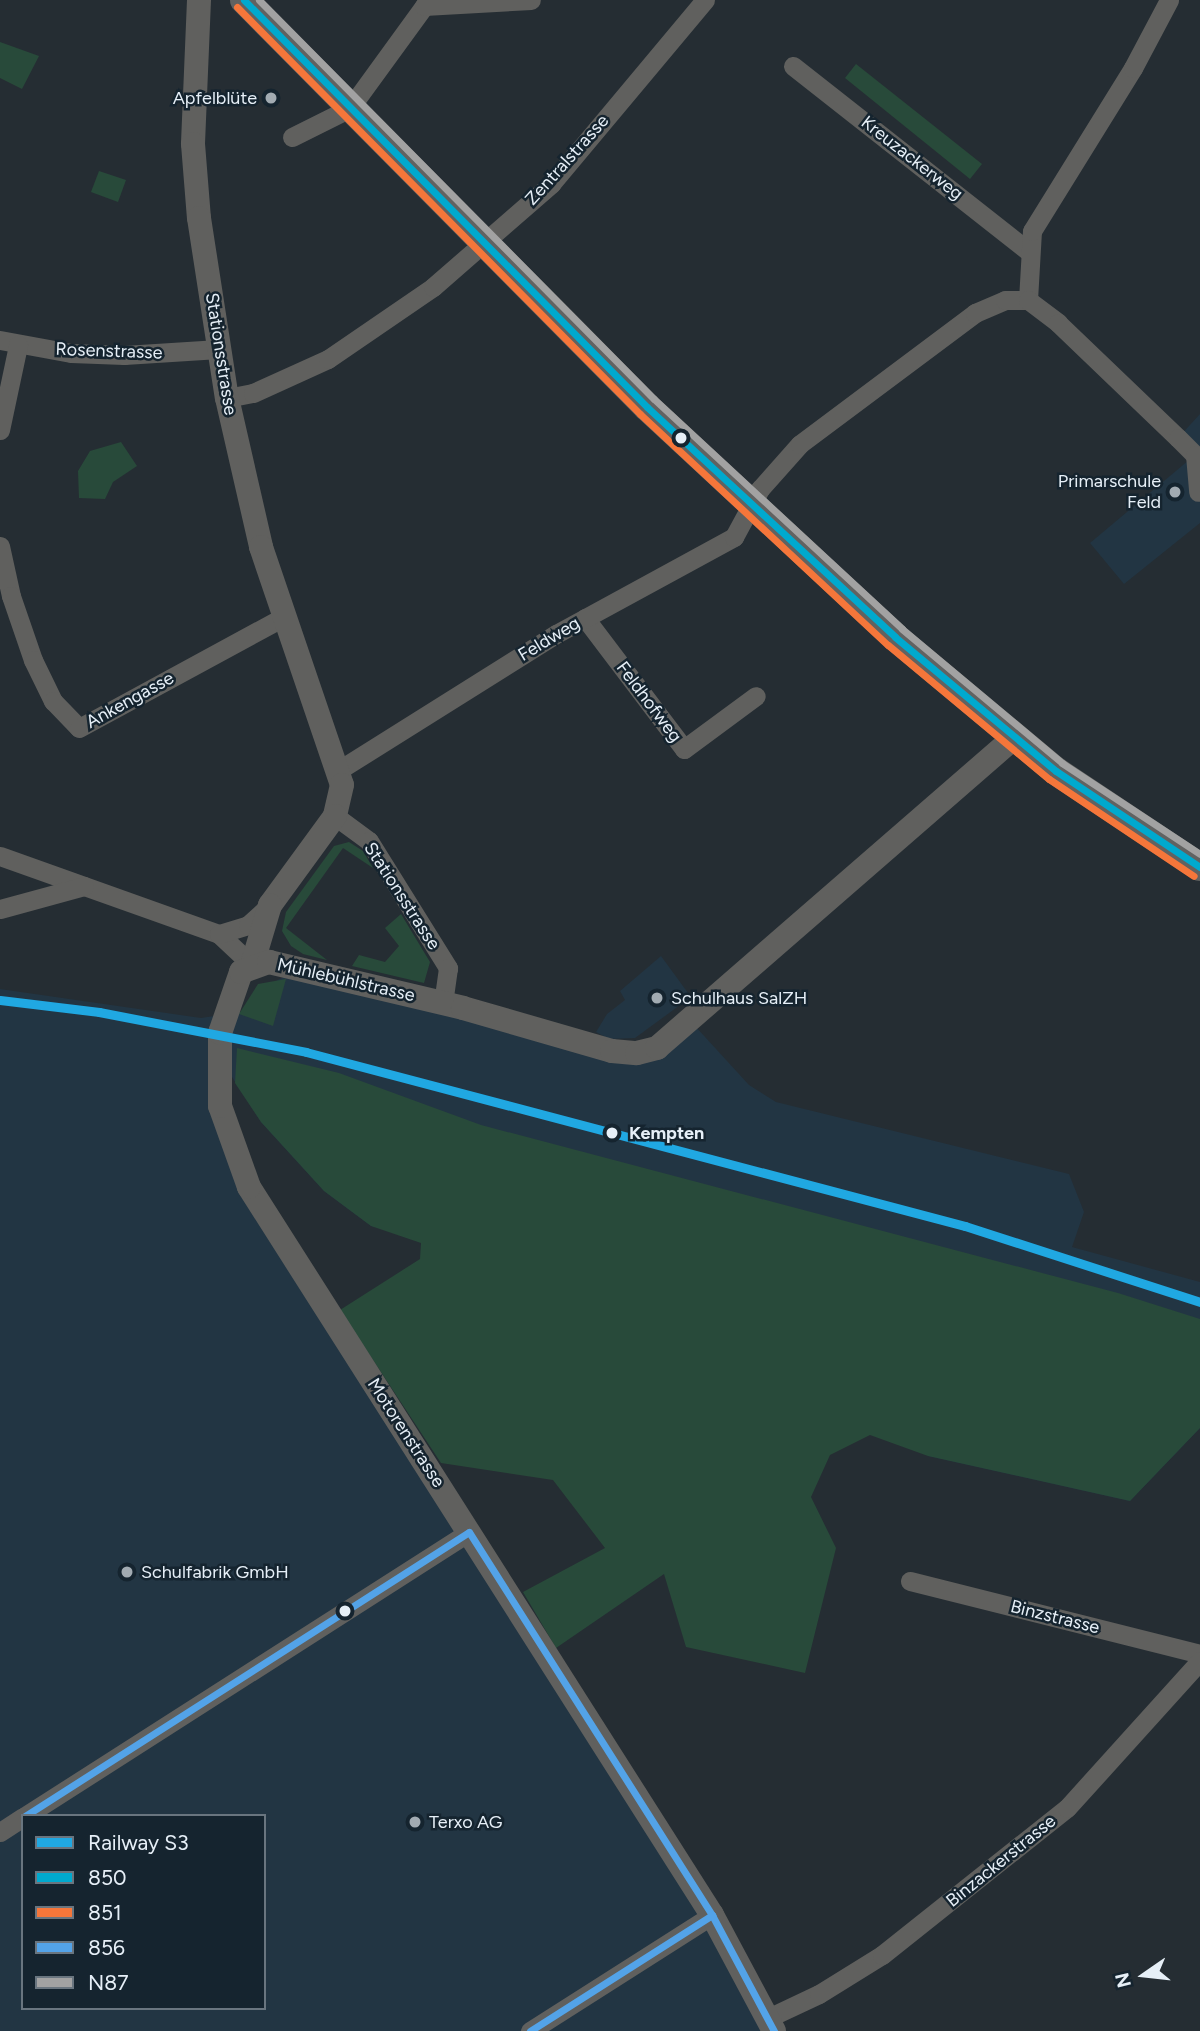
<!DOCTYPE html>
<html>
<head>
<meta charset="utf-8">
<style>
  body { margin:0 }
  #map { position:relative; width:1200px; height:2031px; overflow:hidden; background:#252d33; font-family:Figtree,sans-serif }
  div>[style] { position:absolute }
  .built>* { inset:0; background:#223543 }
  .green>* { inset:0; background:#284a3a }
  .minor>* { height:19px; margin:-9.5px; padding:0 9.5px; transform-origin:9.5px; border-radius:9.5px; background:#60605e }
  .tertiary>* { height:24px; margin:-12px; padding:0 12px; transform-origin:12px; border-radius:12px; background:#60605e }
  .secondary>* { height:28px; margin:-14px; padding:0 14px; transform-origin:14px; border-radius:14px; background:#616261 }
  .bus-1>* { height:7px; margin:-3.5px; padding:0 3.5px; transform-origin:3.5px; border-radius:3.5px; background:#00a9ce }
  .bus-2>* { height:7px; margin:-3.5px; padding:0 3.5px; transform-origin:3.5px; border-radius:3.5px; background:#f5763a }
  .bus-3>* { height:7px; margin:-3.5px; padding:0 3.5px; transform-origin:3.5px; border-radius:3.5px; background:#53a3e8 }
  .bus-4>* { height:7px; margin:-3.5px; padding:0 3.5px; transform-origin:3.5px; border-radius:3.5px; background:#a2a2a2 }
  .rail-1>* { height:9px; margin:-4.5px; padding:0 4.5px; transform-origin:4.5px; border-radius:4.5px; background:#20a8e2 }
  .dots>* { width:19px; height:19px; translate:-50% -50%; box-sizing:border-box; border:4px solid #15242f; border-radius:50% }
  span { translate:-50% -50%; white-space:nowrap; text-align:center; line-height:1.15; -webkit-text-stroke:5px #15242f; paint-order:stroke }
  .poi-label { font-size:18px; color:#e6eff7 }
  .right { translate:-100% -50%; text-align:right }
  .left { translate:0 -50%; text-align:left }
  .street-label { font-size:18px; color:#e6eff7 }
  .stop-label { font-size:18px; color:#e6eff7; font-weight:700 }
  .legend { position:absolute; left:21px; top:1814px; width:245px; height:196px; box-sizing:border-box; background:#15242f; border:2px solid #69757f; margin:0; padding:9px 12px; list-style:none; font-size:21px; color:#e6eff7 }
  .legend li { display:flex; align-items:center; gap:14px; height:35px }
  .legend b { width:35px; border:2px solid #69757f }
  .north { position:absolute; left:1109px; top:1940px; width:70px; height:70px; -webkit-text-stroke:5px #15242f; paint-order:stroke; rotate:256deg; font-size:19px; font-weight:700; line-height:28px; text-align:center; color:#e6eff7 }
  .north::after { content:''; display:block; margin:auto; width:24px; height:32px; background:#e6eff7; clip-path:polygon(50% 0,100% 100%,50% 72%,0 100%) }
</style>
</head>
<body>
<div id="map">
  <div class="built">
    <i style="clip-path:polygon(1200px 414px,1200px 523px,1124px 584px,1090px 543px,1195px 455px,1178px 438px)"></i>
    <i style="clip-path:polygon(661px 956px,691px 997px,635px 1038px,609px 1039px,596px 1032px,607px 1014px,625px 1000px,620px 991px)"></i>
    <i style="clip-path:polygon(evenodd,293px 972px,633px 1063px,695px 1026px,749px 1085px,776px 1102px,1069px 1174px,1084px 1212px,1072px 1247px,1200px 1282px,1200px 1428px,1130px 1501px,928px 1456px,856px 1342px,371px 1226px,324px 1191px,261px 1122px,232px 1077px,225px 1126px,774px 2031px,0 2031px,0 989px,201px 1018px,247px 1011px,259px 990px,293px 972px,23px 1816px,264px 1816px,264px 2008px,23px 2008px,23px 1816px)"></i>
  </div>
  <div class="green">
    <i style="clip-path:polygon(0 42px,39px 56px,22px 89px,0 78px)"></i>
    <i style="clip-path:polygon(856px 64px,982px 164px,970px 179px,845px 78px)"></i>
    <i style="clip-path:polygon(99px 171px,126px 180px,118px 202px,91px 192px)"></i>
    <i style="clip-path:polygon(121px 442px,137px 466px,113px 482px,105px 499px,79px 498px,78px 471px,90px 451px)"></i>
    <i style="clip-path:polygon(349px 842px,363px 851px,373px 868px,343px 848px,286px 928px,327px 960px,303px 954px,291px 946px,282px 931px,286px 912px,334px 846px)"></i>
    <i style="clip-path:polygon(401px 914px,430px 962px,424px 983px,352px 966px,359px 955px,385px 962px,399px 946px,385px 928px)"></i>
    <i style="clip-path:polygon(286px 979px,273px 1026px,239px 1014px,258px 984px)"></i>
    <i style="clip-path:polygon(237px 1048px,339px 1073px,481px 1125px,1118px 1293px,1200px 1319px,1200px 1428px,1130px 1501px,928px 1456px,870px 1435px,830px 1455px,811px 1497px,836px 1548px,805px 1673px,686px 1647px,664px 1574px,556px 1648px,523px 1592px,605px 1548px,553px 1480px,441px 1463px,340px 1310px,420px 1259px,421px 1243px,371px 1226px,324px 1191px,261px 1122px,235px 1083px)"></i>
  </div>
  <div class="minor">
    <i style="left:793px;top:66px;width:300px;rotate:38.2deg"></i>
    <i style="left:292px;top:137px;width:65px;rotate:-26.6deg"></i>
    <i style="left:350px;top:108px;width:126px;rotate:-54deg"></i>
    <i style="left:424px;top:6px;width:107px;rotate:-3.2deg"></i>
    <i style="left:1028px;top:300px;width:69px;rotate:-86.7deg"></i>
    <i style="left:1032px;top:231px;width:192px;rotate:-58.2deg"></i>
    <i style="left:1133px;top:68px;width:77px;rotate:-62.1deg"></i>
    <i style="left:0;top:340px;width:72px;rotate:10.4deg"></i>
    <i style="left:71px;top:353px;width:53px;rotate:2.2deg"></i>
    <i style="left:124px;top:355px;width:95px;rotate:-3.6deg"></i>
    <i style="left:227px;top:398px;width:26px;rotate:-11deg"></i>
    <i style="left:253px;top:393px;width:82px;rotate:-24.4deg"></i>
    <i style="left:328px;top:359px;width:127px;rotate:-34.4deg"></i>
    <i style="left:433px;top:287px;width:157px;rotate:-41.1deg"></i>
    <i style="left:551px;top:184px;width:240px;rotate:-50.1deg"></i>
    <i style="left:0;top:430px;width:87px;rotate:-78deg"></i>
    <i style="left:0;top:546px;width:51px;rotate:77.6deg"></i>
    <i style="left:11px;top:596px;width:68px;rotate:71deg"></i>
    <i style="left:33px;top:660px;width:46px;rotate:64deg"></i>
    <i style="left:53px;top:701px;width:37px;rotate:46deg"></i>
    <i style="left:79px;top:728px;width:234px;rotate:-28.5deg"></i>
    <i style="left:585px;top:618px;width:164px;rotate:52.9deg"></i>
    <i style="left:684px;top:749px;width:89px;rotate:-36.4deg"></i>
    <i style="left:339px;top:770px;width:256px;rotate:-32.1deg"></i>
    <i style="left:556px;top:634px;width:203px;rotate:-28.6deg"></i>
    <i style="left:734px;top:537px;width:55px;rotate:-61.6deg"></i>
    <i style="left:760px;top:489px;width:60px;rotate:-48.4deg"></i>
    <i style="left:800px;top:444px;width:219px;rotate:-36.8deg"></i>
    <i style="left:975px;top:313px;width:33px;rotate:-23deg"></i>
    <i style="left:1005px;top:300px;width:23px"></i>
    <i style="left:1028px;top:300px;width:38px;rotate:37deg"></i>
    <i style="left:1058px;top:323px;width:166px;rotate:43.8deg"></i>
    <i style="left:1178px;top:438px;width:24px;rotate:45deg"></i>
    <i style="left:1195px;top:455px;width:37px;rotate:85deg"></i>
    <i style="left:335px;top:816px;width:42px;rotate:36.3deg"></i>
    <i style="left:369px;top:841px;width:150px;rotate:58.1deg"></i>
    <i style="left:448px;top:968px;width:35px;rotate:98deg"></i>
    <i style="left:0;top:856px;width:232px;rotate:19.6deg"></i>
    <i style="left:219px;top:934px;width:45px;rotate:43.2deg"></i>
    <i style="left:0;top:909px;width:87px;rotate:-15.3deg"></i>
    <i style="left:219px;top:934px;width:30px;rotate:-17deg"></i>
    <i style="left:248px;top:925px;width:30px;rotate:-42deg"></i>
    <i style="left:910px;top:1581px;width:299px;rotate:14.1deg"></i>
    <i style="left:25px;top:1816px;width:527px;rotate:-32.6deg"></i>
    <i style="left:0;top:1832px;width:27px;rotate:-33deg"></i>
    <i style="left:768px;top:2018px;width:56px;rotate:-25.2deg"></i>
    <i style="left:819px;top:1994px;width:74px;rotate:-31.8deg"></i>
    <i style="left:882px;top:1955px;width:236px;rotate:-38.5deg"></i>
    <i style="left:1067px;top:1808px;width:198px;rotate:-47.9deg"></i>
    <i style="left:530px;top:2031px;width:216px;rotate:-32.5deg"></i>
  </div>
  <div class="tertiary">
    <i style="left:199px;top:0;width:144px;rotate:92.4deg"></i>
    <i style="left:193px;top:144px;width:74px;rotate:85.4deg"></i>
    <i style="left:199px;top:218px;width:182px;rotate:81.2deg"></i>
    <i style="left:227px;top:398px;width:153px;rotate:77.1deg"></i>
    <i style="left:261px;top:547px;width:251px;rotate:71.2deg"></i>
    <i style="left:342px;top:785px;width:32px;rotate:103deg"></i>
    <i style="left:335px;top:816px;width:110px;rotate:126.1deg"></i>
    <i style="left:270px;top:905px;width:63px;rotate:106.7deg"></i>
    <i style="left:774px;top:2031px;width:132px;rotate:-118.1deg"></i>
    <i style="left:712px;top:1915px;width:863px;rotate:-122.46deg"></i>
    <i style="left:249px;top:1187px;width:86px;rotate:-109.7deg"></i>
    <i style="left:220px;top:1106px;width:73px;rotate:-90deg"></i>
    <i style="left:220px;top:1033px;width:65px;rotate:-71deg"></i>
    <i style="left:241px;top:972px;width:30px;rotate:-20deg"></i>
    <i style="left:269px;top:962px;width:199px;rotate:13.3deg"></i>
    <i style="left:463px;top:1008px;width:155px;rotate:16.1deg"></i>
    <i style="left:612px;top:1051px;width:25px;rotate:5deg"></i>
    <i style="left:637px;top:1053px;width:21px;rotate:-14deg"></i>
    <i style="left:657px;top:1048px;width:474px;rotate:-41deg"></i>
  </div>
  <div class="secondary">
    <i style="left:244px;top:0;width:573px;rotate:45.28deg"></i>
    <i style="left:647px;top:407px;width:338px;rotate:42.8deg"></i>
    <i style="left:895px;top:637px;width:209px;rotate:39.8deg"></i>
    <i style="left:1056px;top:771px;width:173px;rotate:33.7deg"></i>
  </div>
  <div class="bus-1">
    <i style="left:244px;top:0;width:573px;rotate:45.28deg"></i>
    <i style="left:647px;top:407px;width:338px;rotate:42.8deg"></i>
    <i style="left:895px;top:637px;width:209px;rotate:39.8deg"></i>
    <i style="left:1056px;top:771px;width:173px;rotate:33.7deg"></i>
  </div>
  <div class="bus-2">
    <i style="left:237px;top:7px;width:573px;rotate:45.28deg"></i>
    <i style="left:640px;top:414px;width:339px;rotate:43deg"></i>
    <i style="left:888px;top:645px;width:209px;rotate:39.8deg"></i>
    <i style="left:1049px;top:779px;width:174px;rotate:33.8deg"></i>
  </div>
  <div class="bus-3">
    <i style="left:25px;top:1816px;width:527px;rotate:-32.6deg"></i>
    <i style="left:469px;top:1532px;width:454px;rotate:57.6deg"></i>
    <i style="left:712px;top:1915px;width:132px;rotate:61.9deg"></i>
    <i style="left:530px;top:2031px;width:216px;rotate:-32.5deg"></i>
  </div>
  <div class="bus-4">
    <i style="left:259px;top:0;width:561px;rotate:45.29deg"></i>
    <i style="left:654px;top:399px;width:338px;rotate:42.8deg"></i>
    <i style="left:902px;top:629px;width:209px;rotate:39.9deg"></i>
    <i style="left:1062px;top:763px;width:165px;rotate:33.4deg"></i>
  </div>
  <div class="rail-1">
    <i style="left:0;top:1000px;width:100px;rotate:6.9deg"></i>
    <i style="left:99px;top:1012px;width:211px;rotate:10.9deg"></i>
    <i style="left:306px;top:1052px;width:682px;rotate:14.79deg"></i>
    <i style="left:965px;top:1226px;width:247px;rotate:17.9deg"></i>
  </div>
  <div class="dots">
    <i style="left:271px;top:98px;background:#a2abb2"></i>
    <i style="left:681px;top:438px;background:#e6eff7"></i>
    <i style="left:1175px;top:492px;background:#a2abb2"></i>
    <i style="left:657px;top:998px;background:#a2abb2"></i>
    <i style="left:612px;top:1133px;background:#e6eff7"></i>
    <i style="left:127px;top:1572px;background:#a2abb2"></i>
    <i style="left:345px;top:1611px;background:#e6eff7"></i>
    <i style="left:415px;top:1822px;background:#a2abb2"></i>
  </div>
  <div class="poi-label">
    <span class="right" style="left:257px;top:98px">Apfelblüte</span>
    <span class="right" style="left:1161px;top:492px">Primarschule<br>Feld</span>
    <span class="left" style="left:671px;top:998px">Schulhaus SalZH</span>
    <span class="left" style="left:141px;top:1572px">Schulfabrik GmbH</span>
    <span class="left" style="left:429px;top:1822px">Terxo AG</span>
  </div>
  <div class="street-label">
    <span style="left:912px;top:158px;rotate:38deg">Kreuzackerweg</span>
    <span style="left:567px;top:160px;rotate:-48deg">Zentralstrasse</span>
    <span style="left:109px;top:351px;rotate:2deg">Rosenstrasse</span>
    <span style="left:221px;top:354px;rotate:81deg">Stationsstrasse</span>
    <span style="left:549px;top:639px;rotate:-31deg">Feldweg</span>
    <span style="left:130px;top:700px;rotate:-29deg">Ankengasse</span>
    <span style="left:649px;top:702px;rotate:53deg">Feldhofweg</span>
    <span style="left:402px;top:896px;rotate:57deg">Stationsstrasse</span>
    <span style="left:346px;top:980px;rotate:13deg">Mühlebühlstrasse</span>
    <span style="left:406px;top:1433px;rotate:57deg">Motorenstrasse</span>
    <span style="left:1055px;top:1617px;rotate:14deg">Binzstrasse</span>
    <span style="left:1001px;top:1861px;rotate:-39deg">Binzackerstrasse</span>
  </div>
  <div class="stop-label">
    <span class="left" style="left:629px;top:1133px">Kempten</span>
  </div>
  <ul class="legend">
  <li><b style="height:9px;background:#20a8e2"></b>Railway S3</li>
  <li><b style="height:9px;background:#00a9ce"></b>850</li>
  <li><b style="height:9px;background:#f5763a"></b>851</li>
  <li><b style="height:9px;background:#53a3e8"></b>856</li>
  <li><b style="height:9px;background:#a2a2a2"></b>N87</li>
  </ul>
  <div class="north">N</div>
</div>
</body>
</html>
